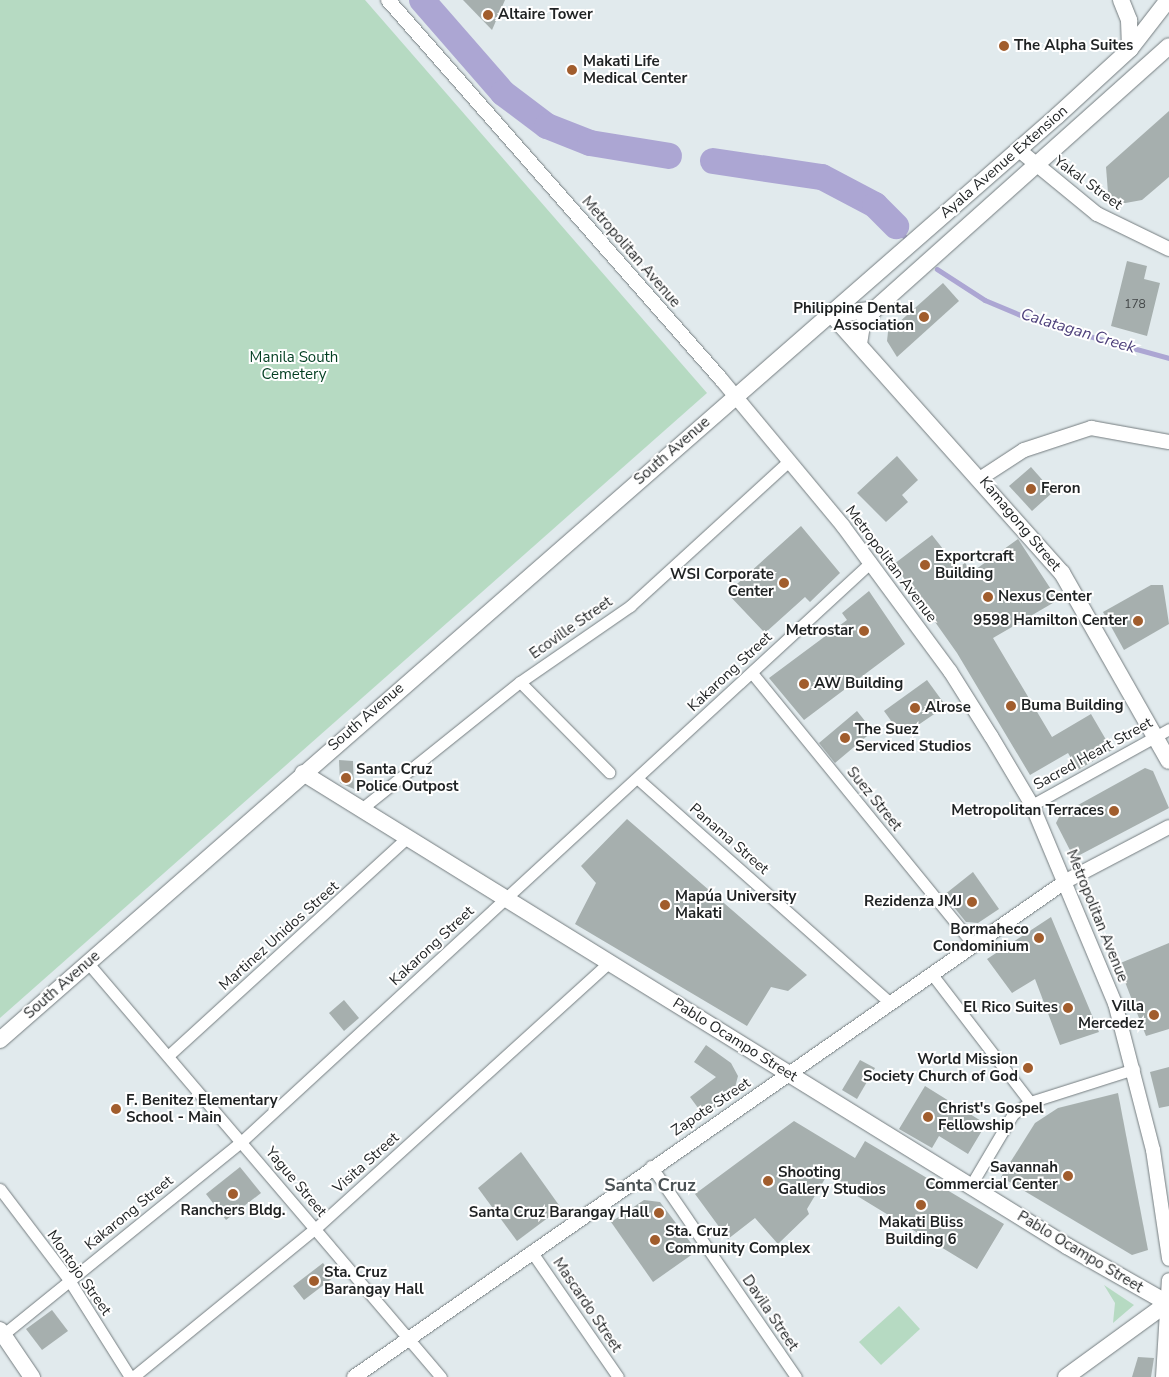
<!DOCTYPE html>
<html>
<head>
<meta charset="utf-8">
<style>
  body { margin:0 }
  #map { position:relative; width:1169px; height:1377px; overflow:hidden; background:#e1eaed; font-family:"Nunito Sans",sans-serif }
  div>[style] { position:absolute }
  .green>* { inset:0; background:#b6dac2 }
  .stream>* { height:4.5px; margin:-2.25px; padding:0 2.25px; transform-origin:2.25px; border-radius:2.25px; background:#aca6d3 }
  .river>* { height:26px; margin:-13px; padding:0 13px; transform-origin:13px; border-radius:13px; background:#aca6d3 }
  .building>* { inset:0; background:#a6afae }
  .roads { filter:drop-shadow(0 0 1px #747c7f) drop-shadow(0 0 1px #747c7f) }
  .minor>* { height:11px; margin:-5.5px; padding:0 5.5px; transform-origin:5.5px; border-radius:5.5px; background:#fff }
  .tertiary>* { height:14px; margin:-7px; padding:0 7px; transform-origin:7px; border-radius:7px; background:#fff }
  .secondary>* { height:16px; margin:-8px; padding:0 8px; transform-origin:8px; border-radius:8px; background:#fff }
  .dots>* { width:14px; height:14px; translate:-50% -50%; box-sizing:border-box; border:2px solid #fff; border-radius:50% }
  span { translate:-50% -50%; white-space:nowrap; text-align:center; line-height:1.15; -webkit-text-stroke:4px #fff; paint-order:stroke }
  .number-label { font-size:12px; color:#414546 }
  .number-label span { -webkit-text-stroke-width:0 }
  .poi-label { font-size:15px; color:#1f2223; font-weight:700 }
  .left { translate:0 -50%; text-align:left }
  .right { translate:-100% -50%; text-align:right }
  .street-label { font-size:15px; color:#1f2223 }
  .park-label { font-size:15px; color:#023e21 }
  .water-label { font-size:16px; color:#4d407b; font-style:italic }
  .quarter-label { font-size:18px; color:#4c5356; font-weight:700 }
</style>
</head>
<body>
<div id="map">
  <div class="green">
    <i style="clip-path:polygon(0 0,365px 0,707px 393px,0 1018px)"></i>
    <i style="clip-path:polygon(1104px 1285px,1134px 1305px,1113px 1323px,1115px 1303px)"></i>
    <i style="clip-path:polygon(899px 1306px,920px 1329px,881px 1365px,859px 1342px)"></i>
  </div>
  <div class="stream">
    <i style="left:896px;top:226px;width:17px;rotate:50deg"></i>
    <i style="left:937px;top:269px;width:57px;rotate:32.9deg"></i>
    <i style="left:985px;top:300px;width:54px;rotate:22.8deg"></i>
    <i style="left:1035px;top:321px;width:139px;rotate:15.4deg"></i>
  </div>
  <div class="river">
    <i style="left:422px;top:0;width:123px;rotate:48.9deg"></i>
    <i style="left:503px;top:93px;width:55px;rotate:36.9deg"></i>
    <i style="left:547px;top:126px;width:46px;rotate:21.6deg"></i>
    <i style="left:590px;top:143px;width:80px;rotate:9.3deg"></i>
    <i style="left:713px;top:161px;width:110px;rotate:8.4deg"></i>
    <i style="left:822px;top:177px;width:60px;rotate:27.8deg"></i>
    <i style="left:875px;top:205px;width:30px;rotate:45deg"></i>
  </div>
  <div class="building">
    <i style="clip-path:polygon(463px 0,505px 0,492px 30px)"></i>
    <i style="clip-path:polygon(1169px 111px,1169px 177px,1142px 200px,1109px 206px,1106px 167px)"></i>
    <i style="clip-path:polygon(1127px 261px,1147px 266px,1144px 279px,1160px 283px,1147px 336px,1111px 326px)"></i>
    <i style="clip-path:polygon(943px 283px,959px 301px,897px 357px,887px 341px,888px 332px)"></i>
    <i style="clip-path:polygon(897px 456px,918px 480px,902px 495px,908px 502px,886px 522px,857px 493px)"></i>
    <i style="clip-path:polygon(1031px 467px,1053px 492px,1032px 511px,1009px 486px)"></i>
    <i style="clip-path:polygon(801px 526px,840px 573px,810px 602px,805px 597px,765px 633px,727px 593px)"></i>
    <i style="clip-path:polygon(932px 535px,958px 568px,965px 563px,972px 572px,1018px 539px,1058px 600px,993px 638px,1052px 737px,1091px 714px,1112px 750px,1078px 770px,1068px 753px,1030px 775px,957px 653px,894px 564px)"></i>
    <i style="clip-path:polygon(1151px 585px,1163px 585px,1169px 624px,1124px 650px,1103px 612px)"></i>
    <i style="clip-path:polygon(869px 591px,905px 644px,804px 720px,769px 678px,847px 620px,842px 613px)"></i>
    <i style="clip-path:polygon(927px 680px,946px 706px,902px 736px,884px 711px)"></i>
    <i style="clip-path:polygon(857px 711px,873px 731px,835px 763px,819px 743px)"></i>
    <i style="clip-path:polygon(339px 760px,353px 761px,354px 789px,340px 783px)"></i>
    <i style="clip-path:polygon(1145px 768px,1153px 771px,1169px 808px,1074px 858px,1056px 823px,1060px 815px)"></i>
    <i style="clip-path:polygon(627px 819px,807px 975px,788px 991px,771px 987px,747px 1026px,575px 924px,596px 883px,581px 866px)"></i>
    <i style="clip-path:polygon(973px 872px,999px 909px,978px 923px,966px 922px,944px 895px)"></i>
    <i style="clip-path:polygon(1051px 917px,1099px 1032px,1060px 1045px,1035px 979px,1012px 993px,987px 959px)"></i>
    <i style="clip-path:polygon(1169px 943px,1169px 1029px,1146px 1036px,1118px 964px)"></i>
    <i style="clip-path:polygon(344px 1000px,359px 1018px,344px 1031px,329px 1013px)"></i>
    <i style="clip-path:polygon(706px 1045px,731px 1063px,738px 1076px,733px 1095px,704px 1116px,690px 1097px,716px 1077px,694px 1062px)"></i>
    <i style="clip-path:polygon(860px 1060px,875px 1068px,857px 1099px,842px 1090px)"></i>
    <i style="clip-path:polygon(1169px 1067px,1169px 1106px,1159px 1108px,1150px 1072px)"></i>
    <i style="clip-path:polygon(925px 1086px,986px 1124px,968px 1154px,939px 1136px,932px 1148px,899px 1129px)"></i>
    <i style="clip-path:polygon(1118px 1093px,1148px 1250px,1132px 1255px,1001px 1177px,1035px 1123px,1058px 1108px)"></i>
    <i style="clip-path:polygon(794px 1121px,855px 1158px,865px 1141px,1004px 1224px,977px 1269px,826px 1177px,807px 1209px,809px 1214px,778px 1244px,755px 1218px,728px 1239px,695px 1194px)"></i>
    <i style="clip-path:polygon(521px 1152px,561px 1208px,517px 1241px,478px 1188px)"></i>
    <i style="clip-path:polygon(240px 1167px,261px 1193px,226px 1220px,206px 1194px)"></i>
    <i style="clip-path:polygon(644px 1200px,660px 1202px,697px 1251px,653px 1282px,611px 1222px)"></i>
    <i style="clip-path:polygon(323px 1263px,334px 1277px,304px 1300px,293px 1286px)"></i>
    <i style="clip-path:polygon(52px 1310px,68px 1331px,42px 1350px,26px 1329px)"></i>
    <i style="clip-path:polygon(1138px 1357px,1154px 1358px,1151px 1377px,1132px 1377px)"></i>
  </div>
  <div class="roads">
    <div class="minor">
      <i style="left:752px;top:673px;width:350px;rotate:50.8deg"></i>
      <i style="left:520px;top:682px;width:127px;rotate:45.3deg"></i>
      <i style="left:638px;top:779px;width:336px;rotate:41.6deg"></i>
      <i style="left:1032px;top:805px;width:157px;rotate:-29deg"></i>
      <i style="left:360px;top:810px;width:205px;rotate:-38.7deg"></i>
      <i style="left:520px;top:682px;width:134px;rotate:-34.6deg"></i>
      <i style="left:630px;top:606px;width:215px;rotate:-42.4deg"></i>
      <i style="left:88px;top:963px;width:544px;rotate:49.55deg"></i>
      <i style="left:931px;top:973px;width:163px;rotate:52.5deg"></i>
      <i style="left:169px;top:1055px;width:322px;rotate:-42.4deg"></i>
      <i style="left:651px;top:1166px;width:256px;rotate:55.5deg"></i>
      <i style="left:971px;top:1185px;width:82px;rotate:-59.4deg"></i>
      <i style="left:1013px;top:1114px;width:21px;rotate:-35deg"></i>
      <i style="left:1030px;top:1102px;width:109px;rotate:-17.6deg"></i>
      <i style="left:0;top:1189px;width:114px;rotate:52.8deg"></i>
      <i style="left:69px;top:1280px;width:115px;rotate:57.8deg"></i>
      <i style="left:531px;top:1251px;width:153px;rotate:55.4deg"></i>
      <i style="left:0;top:1337px;width:311px;rotate:-39deg"></i>
      <i style="left:242px;top:1141px;width:855px;rotate:-42.63deg"></i>
      <i style="left:133px;top:1377px;width:236px;rotate:-39.2deg"></i>
      <i style="left:316px;top:1228px;width:397px;rotate:-42.2deg"></i>
    </div>
    <div class="tertiary">
      <i style="left:388px;top:0;width:505px;rotate:48.7deg"></i>
      <i style="left:721px;top:379px;width:191px;rotate:50.3deg"></i>
      <i style="left:843px;top:526px;width:180px;rotate:53.6deg"></i>
      <i style="left:950px;top:671px;width:77px;rotate:57.8deg"></i>
      <i style="left:991px;top:736px;width:80px;rotate:59.3deg"></i>
      <i style="left:1032px;top:805px;width:215px;rotate:67.3deg"></i>
      <i style="left:1115px;top:1003px;width:152px;rotate:75.5deg"></i>
      <i style="left:1153px;top:1150px;width:110px;rotate:81.6deg"></i>
      <i style="left:1019px;top:150px;width:101px;rotate:39.4deg"></i>
      <i style="left:1097px;top:214px;width:80px;rotate:25.9deg"></i>
      <i style="left:981px;top:478px;width:51px;rotate:-33.1deg"></i>
      <i style="left:1024px;top:450px;width:71px;rotate:-18.2deg"></i>
      <i style="left:1091px;top:428px;width:79px;rotate:10.2deg"></i>
      <i style="left:354px;top:1377px;width:868px;rotate:-34.86deg"></i>
      <i style="left:1066px;top:881px;width:116px;rotate:-27.7deg"></i>
      <i style="left:1163px;top:1377px;width:97px;rotate:-86.5deg"></i>
    </div>
    <div class="secondary">
      <i style="left:1121px;top:0;width:22px;rotate:68deg"></i>
      <i style="left:1129px;top:20px;width:29px;rotate:88deg"></i>
      <i style="left:832px;top:315px;width:346px;rotate:48.3deg"></i>
      <i style="left:1062px;top:573px;width:216px;rotate:60.4deg"></i>
      <i style="left:832px;top:315px;width:43px;rotate:-7.9deg"></i>
      <i style="left:859px;top:344px;width:18px;rotate:-81deg"></i>
      <i style="left:862px;top:326px;width:21px;rotate:-53deg"></i>
      <i style="left:875px;top:309px;width:394px;rotate:-41.8deg"></i>
      <i style="left:303px;top:773px;width:899px;rotate:31.76deg"></i>
      <i style="left:1067px;top:1246px;width:117px;rotate:29.6deg"></i>
      <i style="left:0;top:1040px;width:1404px;rotate:-41.16deg"></i>
      <i style="left:1057px;top:116px;width:99px;rotate:-42.5deg"></i>
      <i style="left:1130px;top:49px;width:62px;rotate:-52.2deg"></i>
      <i style="left:0;top:1330px;width:57px;rotate:55.8deg"></i>
      <i style="left:1066px;top:1377px;width:127px;rotate:-36.1deg"></i>
    </div>
  </div>
  <div class="dots">
    <i style="left:488px;top:15px;background:#a15d2d"></i>
    <i style="left:1004px;top:46px;background:#a15d2d"></i>
    <i style="left:572px;top:70px;background:#a15d2d"></i>
    <i style="left:924px;top:317px;background:#a15d2d"></i>
    <i style="left:1031px;top:489px;background:#a15d2d"></i>
    <i style="left:925px;top:565px;background:#a15d2d"></i>
    <i style="left:784px;top:583px;background:#a15d2d"></i>
    <i style="left:988px;top:597px;background:#a15d2d"></i>
    <i style="left:1138px;top:621px;background:#a15d2d"></i>
    <i style="left:864px;top:631px;background:#a15d2d"></i>
    <i style="left:804px;top:684px;background:#a15d2d"></i>
    <i style="left:1011px;top:706px;background:#a15d2d"></i>
    <i style="left:915px;top:708px;background:#a15d2d"></i>
    <i style="left:845px;top:738px;background:#a15d2d"></i>
    <i style="left:346px;top:778px;background:#a15d2d"></i>
    <i style="left:1114px;top:811px;background:#a15d2d"></i>
    <i style="left:972px;top:902px;background:#a15d2d"></i>
    <i style="left:665px;top:905px;background:#a15d2d"></i>
    <i style="left:1039px;top:938px;background:#a15d2d"></i>
    <i style="left:1068px;top:1008px;background:#a15d2d"></i>
    <i style="left:1154px;top:1015px;background:#a15d2d"></i>
    <i style="left:1028px;top:1068px;background:#a15d2d"></i>
    <i style="left:116px;top:1109px;background:#a15d2d"></i>
    <i style="left:928px;top:1117px;background:#a15d2d"></i>
    <i style="left:1068px;top:1176px;background:#a15d2d"></i>
    <i style="left:768px;top:1181px;background:#a15d2d"></i>
    <i style="left:233px;top:1194px;background:#a15d2d"></i>
    <i style="left:921px;top:1205px;background:#a15d2d"></i>
    <i style="left:659px;top:1213px;background:#a15d2d"></i>
    <i style="left:655px;top:1240px;background:#a15d2d"></i>
    <i style="left:314px;top:1281px;background:#a15d2d"></i>
  </div>
  <div class="number-label">
    <span style="left:1135px;top:305px">178</span>
  </div>
  <div class="poi-label">
    <span class="left" style="left:498px;top:15px">Altaire Tower</span>
    <span class="left" style="left:1014px;top:46px">The Alpha Suites</span>
    <span class="left" style="left:583px;top:70px">Makati Life<br>Medical Center</span>
    <span class="right" style="left:914px;top:317px">Philippine Dental<br>Association</span>
    <span class="left" style="left:1041px;top:489px">Feron</span>
    <span class="left" style="left:935px;top:565px">Exportcraft<br>Building</span>
    <span class="right" style="left:774px;top:583px">WSI Corporate<br>Center</span>
    <span class="left" style="left:998px;top:597px">Nexus Center</span>
    <span class="right" style="left:1128px;top:621px">9598 Hamilton Center</span>
    <span class="right" style="left:854px;top:631px">Metrostar</span>
    <span class="left" style="left:814px;top:684px">AW Building</span>
    <span class="left" style="left:1021px;top:706px">Buma Building</span>
    <span class="left" style="left:925px;top:708px">Alrose</span>
    <span class="left" style="left:855px;top:738px">The Suez<br>Serviced Studios</span>
    <span class="left" style="left:356px;top:778px">Santa Cruz<br>Police Outpost</span>
    <span class="right" style="left:1104px;top:811px">Metropolitan Terraces</span>
    <span class="left" style="left:675px;top:905px">Mapúa University<br>Makati</span>
    <span class="right" style="left:962px;top:902px">Rezidenza JMJ</span>
    <span class="right" style="left:1029px;top:938px">Bormaheco<br>Condominium</span>
    <span class="right" style="left:1144px;top:1015px">Villa<br>Mercedez</span>
    <span class="right" style="left:1058px;top:1008px">El Rico Suites</span>
    <span class="right" style="left:1018px;top:1068px">World Mission<br>Society Church of God</span>
    <span class="left" style="left:126px;top:1109px">F. Benitez Elementary<br>School - Main</span>
    <span class="left" style="left:938px;top:1117px">Christ's Gospel<br>Fellowship</span>
    <span class="right" style="left:1058px;top:1176px">Savannah<br>Commercial Center</span>
    <span class="left" style="left:778px;top:1181px">Shooting<br>Gallery Studios</span>
    <span style="left:233px;top:1211px">Ranchers Bldg.</span>
    <span class="right" style="left:649px;top:1213px">Santa Cruz Barangay Hall</span>
    <span style="left:921px;top:1231px">Makati Bliss<br>Building 6</span>
    <span class="left" style="left:665px;top:1240px">Sta. Cruz<br>Community Complex</span>
    <span class="left" style="left:324px;top:1281px">Sta. Cruz<br>Barangay Hall</span>
  </div>
  <div class="street-label">
    <span style="left:1004px;top:162px;rotate:-41deg">Ayala Avenue Extension</span>
    <span style="left:1088px;top:183px;rotate:36deg">Yakal Street</span>
    <span style="left:631px;top:252px;rotate:49deg">Metropolitan Avenue</span>
    <span style="left:672px;top:451px;rotate:-41deg">South Avenue</span>
    <span style="left:1020px;top:524px;rotate:50deg">Kamagong Street</span>
    <span style="left:891px;top:564px;rotate:53deg">Metropolitan Avenue</span>
    <span style="left:571px;top:628px;rotate:-35deg">Ecoville Street</span>
    <span style="left:730px;top:672px;rotate:-43deg">Kakarong Street</span>
    <span style="left:366px;top:717px;rotate:-41deg">South Avenue</span>
    <span style="left:1093px;top:754px;rotate:-29deg">Sacred Heart Street</span>
    <span style="left:874px;top:799px;rotate:51deg">Suez Street</span>
    <span style="left:729px;top:839px;rotate:41deg">Panama Street</span>
    <span style="left:1097px;top:916px;rotate:68deg">Metropolitan Avenue</span>
    <span style="left:279px;top:936px;rotate:-42deg">Martinez Unidos Street</span>
    <span style="left:432px;top:946px;rotate:-43deg">Kakarong Street</span>
    <span style="left:62px;top:985px;rotate:-41deg">South Avenue</span>
    <span style="left:735px;top:1040px;rotate:32deg">Pablo Ocampo Street</span>
    <span style="left:711px;top:1107px;rotate:-34deg">Zapote Street</span>
    <span style="left:366px;top:1163px;rotate:-42deg">Visita Street</span>
    <span style="left:296px;top:1182px;rotate:50deg">Yague Street</span>
    <span style="left:129px;top:1213px;rotate:-39deg">Kakarong Street</span>
    <span style="left:1080px;top:1252px;rotate:31deg">Pablo Ocampo Street</span>
    <span style="left:79px;top:1273px;rotate:55deg">Montojo Street</span>
    <span style="left:587px;top:1305px;rotate:56deg">Mascardo Street</span>
    <span style="left:770px;top:1313px;rotate:56deg">Davila Street</span>
  </div>
  <div class="park-label">
    <span style="left:294px;top:366px">Manila South<br>Cemetery</span>
  </div>
  <div class="water-label">
    <span style="left:1078px;top:331px;rotate:17deg">Calatagan Creek</span>
  </div>
  <div class="quarter-label">
    <span style="left:650px;top:1185px">Santa Cruz</span>
  </div>
</div>
</body>
</html>
